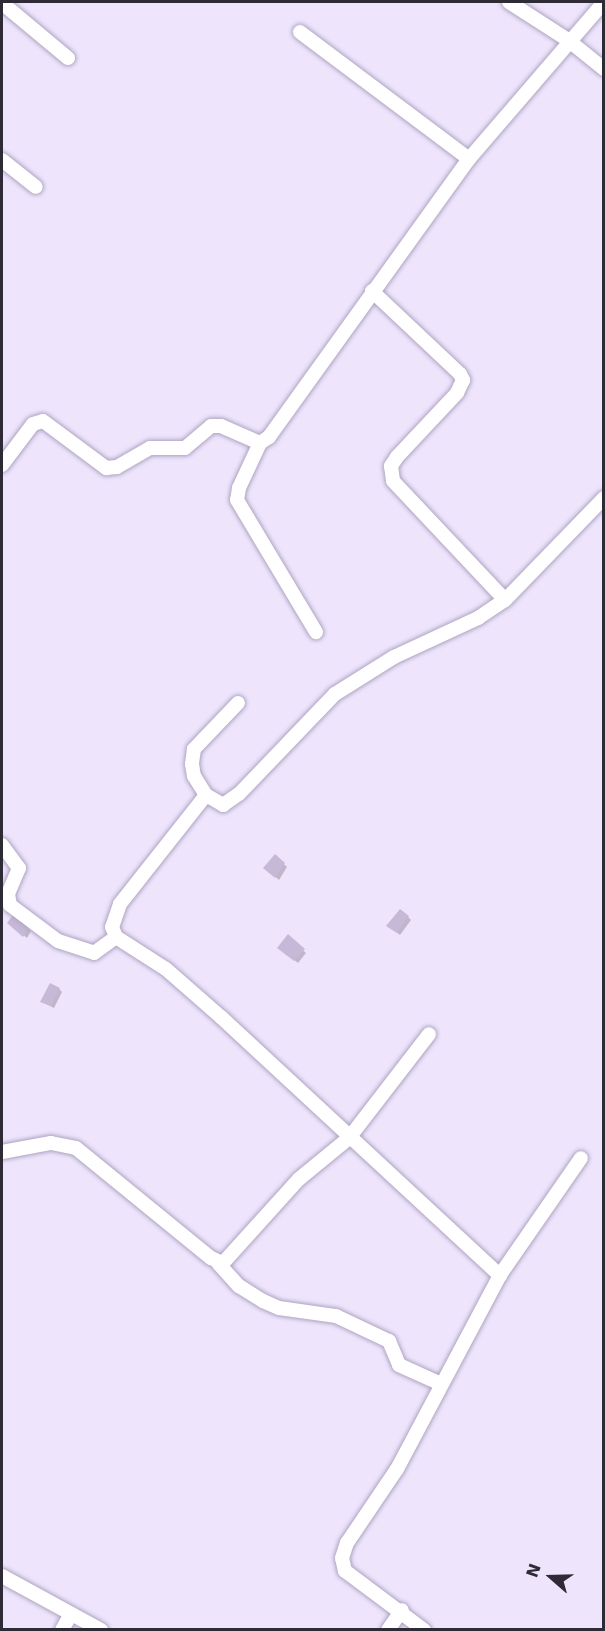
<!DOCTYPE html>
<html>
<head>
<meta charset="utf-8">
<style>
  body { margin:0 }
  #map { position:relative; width:605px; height:1631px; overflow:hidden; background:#eee5fd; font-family:"DejaVu Sans",sans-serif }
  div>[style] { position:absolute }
  .shadow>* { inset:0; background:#0003 }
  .building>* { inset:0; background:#c5b9d7 }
  .roads { filter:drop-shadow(0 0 2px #afa4c1) drop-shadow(0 0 2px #afa4c1) }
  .minor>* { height:14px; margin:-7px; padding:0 7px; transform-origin:7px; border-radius:7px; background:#fff }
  span { translate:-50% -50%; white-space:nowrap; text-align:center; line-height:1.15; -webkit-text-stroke:4.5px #eee5fd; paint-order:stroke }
  .frame { position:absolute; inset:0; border:3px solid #2f2b36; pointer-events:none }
  .north { position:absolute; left:521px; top:1547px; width:60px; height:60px; -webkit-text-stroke:4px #eee5fd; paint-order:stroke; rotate:290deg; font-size:16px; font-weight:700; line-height:24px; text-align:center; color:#2f2b36 }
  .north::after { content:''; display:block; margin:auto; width:21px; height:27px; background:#2f2b36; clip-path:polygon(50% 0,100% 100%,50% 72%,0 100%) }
</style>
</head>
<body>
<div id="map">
  <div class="shadow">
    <i style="clip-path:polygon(275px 856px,287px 867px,279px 880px,265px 868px)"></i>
    <i style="clip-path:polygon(408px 917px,411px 920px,400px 935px,391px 928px)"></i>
    <i style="clip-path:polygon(9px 923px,28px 928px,31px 931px,27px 938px)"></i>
    <i style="clip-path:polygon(288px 937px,306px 953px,298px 963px,282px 950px)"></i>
    <i style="clip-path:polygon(59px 989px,62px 992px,54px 1008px,42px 1002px)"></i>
  </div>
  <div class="building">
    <i style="clip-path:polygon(275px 854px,285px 863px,275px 878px,263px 868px)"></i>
    <i style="clip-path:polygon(400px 909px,409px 916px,397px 933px,386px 926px)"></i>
    <i style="clip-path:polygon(13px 915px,29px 927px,23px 937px,7px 923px)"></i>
    <i style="clip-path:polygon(288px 934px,305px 949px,294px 961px,277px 948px)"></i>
    <i style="clip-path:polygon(50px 983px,60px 988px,51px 1006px,40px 1002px)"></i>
  </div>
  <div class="roads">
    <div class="minor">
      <i style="left:509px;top:2px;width:70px;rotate:32.8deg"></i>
      <i style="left:568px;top:40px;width:46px;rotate:38.9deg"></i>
      <i style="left:2px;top:3px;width:86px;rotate:39.8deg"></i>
      <i style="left:300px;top:32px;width:211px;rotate:36.9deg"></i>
      <i style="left:2px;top:160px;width:43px;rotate:38.5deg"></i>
      <i style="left:372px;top:291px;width:121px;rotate:43.3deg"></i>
      <i style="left:460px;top:374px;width:7px;rotate:63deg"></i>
      <i style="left:463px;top:380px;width:14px;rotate:115deg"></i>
      <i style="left:457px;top:393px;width:88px;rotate:133.2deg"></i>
      <i style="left:397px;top:457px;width:11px;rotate:124deg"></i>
      <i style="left:391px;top:466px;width:15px;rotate:82deg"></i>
      <i style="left:393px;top:481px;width:163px;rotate:46.7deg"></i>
      <i style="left:260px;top:443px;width:50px;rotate:115deg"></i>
      <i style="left:239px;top:488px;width:12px;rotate:99deg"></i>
      <i style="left:237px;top:500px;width:154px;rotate:59.1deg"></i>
      <i style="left:2px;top:465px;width:51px;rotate:-52.9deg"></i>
      <i style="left:33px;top:424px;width:10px;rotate:-17deg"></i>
      <i style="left:43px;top:421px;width:79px;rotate:36.7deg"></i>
      <i style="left:106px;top:468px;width:11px;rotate:-5deg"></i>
      <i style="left:117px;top:467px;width:38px;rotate:-30deg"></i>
      <i style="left:150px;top:448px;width:35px"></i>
      <i style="left:185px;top:448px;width:34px;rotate:-40deg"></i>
      <i style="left:211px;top:426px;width:10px"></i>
      <i style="left:221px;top:426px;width:43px;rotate:23.6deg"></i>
      <i style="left:260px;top:443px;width:11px;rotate:-34deg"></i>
      <i style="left:269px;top:437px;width:342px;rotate:-54.3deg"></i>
      <i style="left:469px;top:159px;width:207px;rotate:-49.3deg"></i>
      <i style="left:238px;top:703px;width:64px;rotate:133.7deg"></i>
      <i style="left:194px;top:749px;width:15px;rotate:98deg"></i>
      <i style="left:192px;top:764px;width:12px;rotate:81deg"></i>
      <i style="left:194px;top:776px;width:22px;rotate:58deg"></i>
      <i style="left:206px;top:795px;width:20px;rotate:30deg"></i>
      <i style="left:223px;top:805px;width:19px;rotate:-35deg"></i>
      <i style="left:239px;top:794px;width:139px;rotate:-46.2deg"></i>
      <i style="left:335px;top:694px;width:70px;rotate:-32.1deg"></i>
      <i style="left:394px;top:657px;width:93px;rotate:-24.9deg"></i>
      <i style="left:478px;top:618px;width:32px;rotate:-34deg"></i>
      <i style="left:505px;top:600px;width:142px;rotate:-45.9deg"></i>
      <i style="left:206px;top:795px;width:139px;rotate:128.3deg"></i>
      <i style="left:120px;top:904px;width:24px;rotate:109deg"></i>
      <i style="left:112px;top:927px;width:11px;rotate:68deg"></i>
      <i style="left:116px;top:937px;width:59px;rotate:32.6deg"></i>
      <i style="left:166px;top:969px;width:74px;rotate:41.2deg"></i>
      <i style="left:222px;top:1018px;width:379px;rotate:42.8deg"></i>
      <i style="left:2px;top:845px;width:29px;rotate:54deg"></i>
      <i style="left:19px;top:868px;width:28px;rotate:113deg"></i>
      <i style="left:8px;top:894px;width:11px;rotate:80deg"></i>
      <i style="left:10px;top:905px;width:60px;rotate:36.9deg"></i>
      <i style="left:58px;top:941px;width:38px;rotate:18deg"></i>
      <i style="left:94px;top:953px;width:27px;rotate:-36deg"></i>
      <i style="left:2px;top:1152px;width:50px;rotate:-10.4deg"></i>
      <i style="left:51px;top:1143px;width:25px;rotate:11deg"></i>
      <i style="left:76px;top:1148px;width:174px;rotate:39.2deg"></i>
      <i style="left:211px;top:1258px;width:13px;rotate:23deg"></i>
      <i style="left:223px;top:1263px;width:113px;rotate:-47.9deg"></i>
      <i style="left:299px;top:1179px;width:65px;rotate:-39.4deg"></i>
      <i style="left:349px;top:1138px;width:131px;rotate:-52.4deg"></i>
      <i style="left:218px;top:1263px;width:31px;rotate:48deg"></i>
      <i style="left:239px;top:1286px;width:28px;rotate:32deg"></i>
      <i style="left:263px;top:1301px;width:17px;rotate:24deg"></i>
      <i style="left:279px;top:1308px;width:58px;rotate:8deg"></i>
      <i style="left:336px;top:1316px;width:59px;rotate:25.3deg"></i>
      <i style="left:389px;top:1341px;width:26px;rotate:67deg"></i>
      <i style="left:399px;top:1365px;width:44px;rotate:24.2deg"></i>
      <i style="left:2px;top:1576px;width:113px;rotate:28.6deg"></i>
      <i style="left:62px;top:1630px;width:18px;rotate:-61deg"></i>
      <i style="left:388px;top:1630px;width:24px;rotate:-55deg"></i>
      <i style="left:424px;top:1630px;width:99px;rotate:-143.2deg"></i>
      <i style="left:345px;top:1571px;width:13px;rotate:-103deg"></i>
      <i style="left:342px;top:1558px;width:16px;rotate:-72deg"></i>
      <i style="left:347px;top:1543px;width:89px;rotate:-56deg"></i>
      <i style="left:397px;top:1469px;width:220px;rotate:-62deg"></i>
      <i style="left:500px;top:1275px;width:142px;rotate:-55.3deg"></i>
    </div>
  </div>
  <div class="frame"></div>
  <div class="north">N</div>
</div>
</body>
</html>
